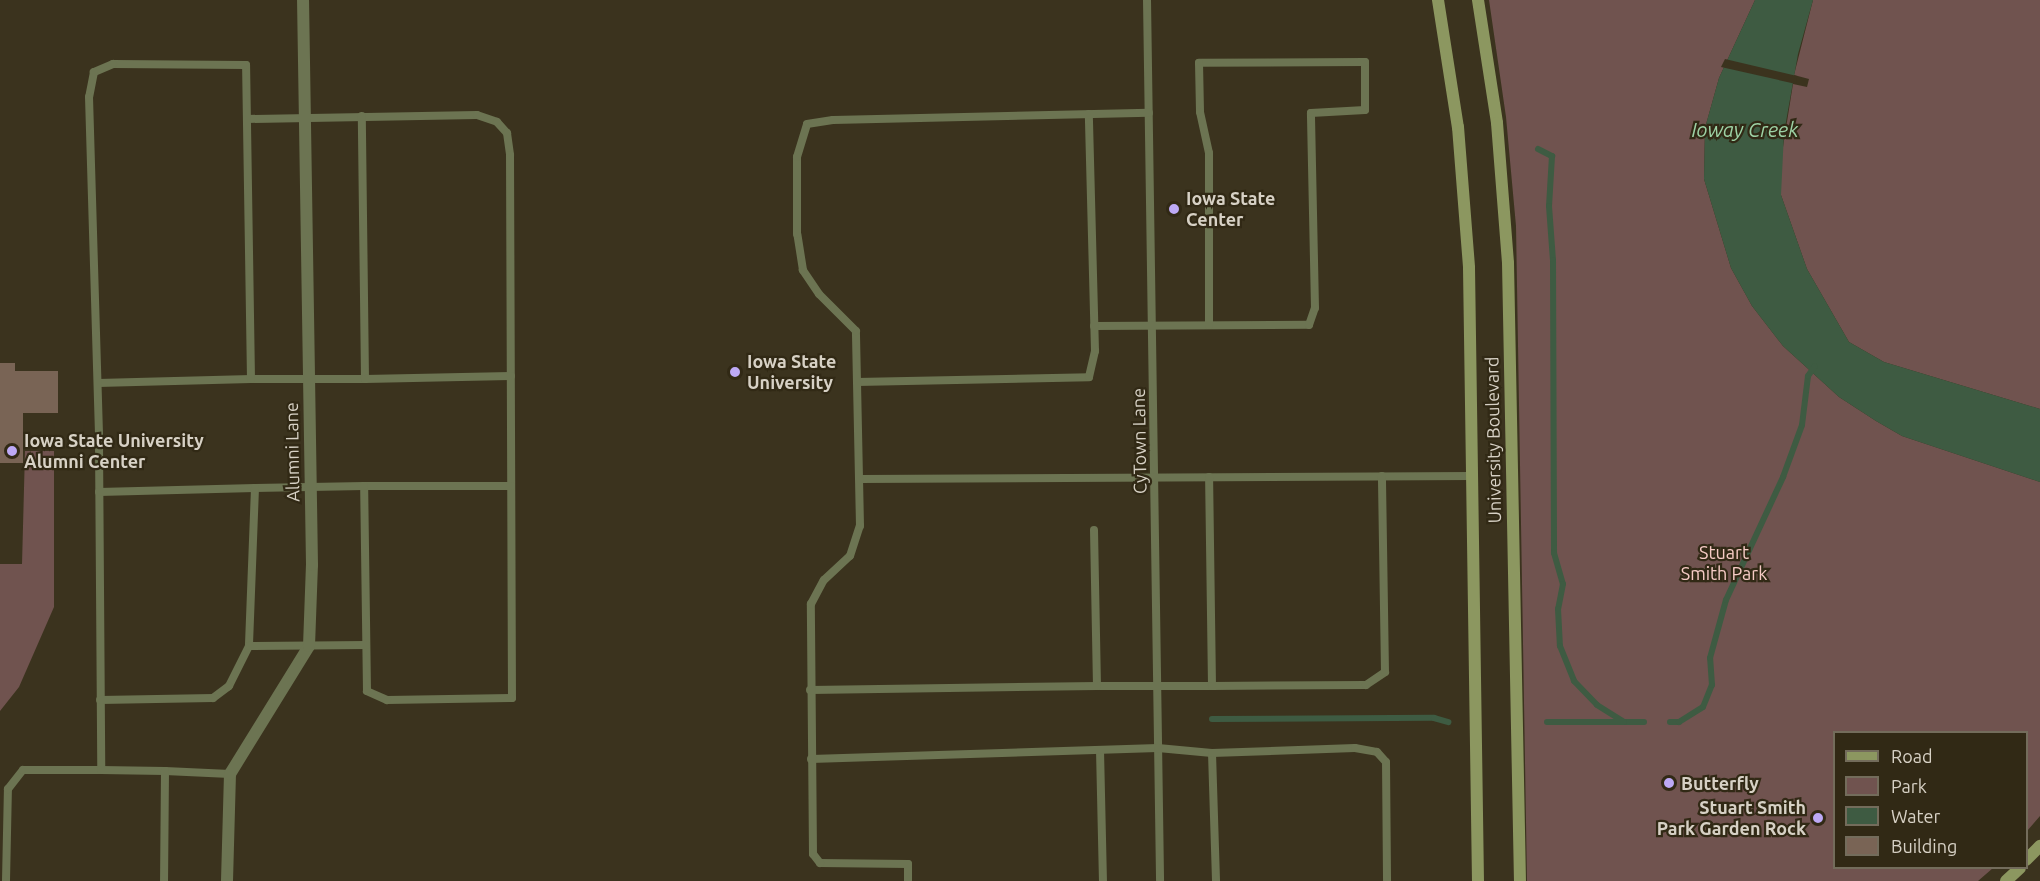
<!DOCTYPE html>
<html>
<head>
<meta charset="utf-8">
<style>
  body { margin:0 }
  #map { position:relative; width:2040px; height:881px; overflow:hidden; background:#3b331e; font-family:Ubuntu,sans-serif }
  div>[style] { position:absolute }
  .green>* { inset:0; background:#70534f }
  .water>* { inset:0; background:#3e5b42 }
  .pier>* { inset:0; background:#3b331e }
  .stream>* { height:6px; margin:-3px; padding:0 3px; transform-origin:3px; border-radius:3px; background:#3e5b42 }
  .building>* { inset:0; background:#796455 }
  .service>* { height:8px; margin:-4px; padding:0 4px; transform-origin:4px; border-radius:4px; background:#6c7452 }
  .minor>* { height:12px; margin:-6px; padding:0 6px; transform-origin:6px; border-radius:6px; background:#6c7452 }
  .secondary>* { height:12px; margin:-6px; padding:0 6px; transform-origin:6px; border-radius:6px; background:#8c9760 }
  .dots>* { width:16px; height:16px; translate:-50% -50%; box-sizing:border-box; border:3px solid #312915; border-radius:50% }
  span { translate:-50% -50%; white-space:nowrap; text-align:center; line-height:1.15; -webkit-text-stroke:4.5px #312915; paint-order:stroke }
  .poi-label { font-size:18px; color:#d7d1c5; font-weight:700 }
  .left { translate:0 -50%; text-align:left }
  .right { translate:-100% -50%; text-align:right }
  .street-label { font-size:18px; color:#d7d1c5 }
  .park-label { font-size:18px; color:#f6cbc5 }
  .water-label { font-size:20px; color:#9dd2a5; font-style:italic }
  .legend { position:absolute; left:1833px; top:731px; width:195px; height:138px; box-sizing:border-box; background:#312915; border:2px solid #736c5b; margin:0; padding:8px 10px; list-style:none; font-size:18px; color:#d7d1c5 }
  .legend li { display:flex; align-items:center; gap:12px; height:30px }
  .legend b { width:30px; border:2px solid #736c5b }
</style>
</head>
<body>
<div id="map">
  <div class="green">
    <i style="clip-path:polygon(1489px 0,1755px 0,1719px 78px,1705px 128px,1704px 179px,1731px 268px,1752px 306px,1783px 346px,1839px 397px,1876px 421px,1902px 436px,2040px 482px,2040px 816px,2027px 831px,2026px 732px,1834px 732px,1834px 868px,1993px 868px,1978px 881px,1527px 881px,1516px 226px,1506px 117px)"></i>
    <i style="clip-path:polygon(1813px 0,2040px 0,2040px 409px,1884px 362px,1849px 342px,1807px 269px,1781px 195px,1780px 166px,1793px 84px,1807px 87px,1809px 79px,1794px 75px)"></i>
    <i style="clip-path:polygon(25px 451px,54px 451px,54px 607px,19px 687px,0 711px,0 564px,22px 564px)"></i>
  </div>
  <div class="water">
    <i style="clip-path:polygon(1755px 0,1813px 0,1798px 54px,1784px 133px,1781px 195px,1807px 269px,1849px 342px,1884px 362px,2040px 409px,2040px 482px,1902px 436px,1876px 421px,1839px 397px,1783px 346px,1752px 306px,1731px 268px,1704px 179px,1705px 128px,1719px 78px)"></i>
  </div>
  <div class="pier">
    <i style="clip-path:polygon(1725px 59px,1797px 76px,1796px 84px,1721px 67px)"></i>
  </div>
  <div class="stream">
    <i style="left:1538px;top:149px;width:16px;rotate:27deg"></i>
    <i style="left:1552px;top:156px;width:50px;rotate:93.4deg"></i>
    <i style="left:1549px;top:206px;width:54px;rotate:85.8deg"></i>
    <i style="left:1553px;top:260px;width:293px;rotate:89.8deg"></i>
    <i style="left:1554px;top:553px;width:32px;rotate:74deg"></i>
    <i style="left:1563px;top:584px;width:25px;rotate:101deg"></i>
    <i style="left:1558px;top:609px;width:37px;rotate:87deg"></i>
    <i style="left:1560px;top:646px;width:38px;rotate:68deg"></i>
    <i style="left:1574px;top:681px;width:33px;rotate:46deg"></i>
    <i style="left:1597px;top:705px;width:32px;rotate:32deg"></i>
    <i style="left:1624px;top:722px;width:20px"></i>
    <i style="left:1212px;top:719px;width:222px;rotate:-0.3deg"></i>
    <i style="left:1434px;top:718px;width:15px;rotate:16deg"></i>
    <i style="left:1547px;top:722px;width:77px"></i>
    <i style="left:1670px;top:722px;width:9px"></i>
    <i style="left:1679px;top:722px;width:28px;rotate:-32deg"></i>
    <i style="left:1703px;top:707px;width:24px;rotate:-68deg"></i>
    <i style="left:1712px;top:685px;width:27px;rotate:-94deg"></i>
    <i style="left:1710px;top:658px;width:60px;rotate:-74.6deg"></i>
    <i style="left:1726px;top:600px;width:136px;rotate:-65.1deg"></i>
    <i style="left:1783px;top:477px;width:55px;rotate:-69.9deg"></i>
    <i style="left:1802px;top:425px;width:49px;rotate:-83deg"></i>
    <i style="left:1808px;top:376px;width:12px;rotate:-55deg"></i>
  </div>
  <div class="building">
    <i style="clip-path:polygon(0 363px,15px 363px,15px 371px,58px 371px,58px 413px,23px 413px,23px 463px,0 463px)"></i>
  </div>
  <div class="service">
    <i style="left:1147px;top:0;width:881px;rotate:89.15deg"></i>
    <i style="left:247px;top:119px;width:230px;rotate:-1deg"></i>
    <i style="left:477px;top:115px;width:21px;rotate:19deg"></i>
    <i style="left:497px;top:122px;width:15px;rotate:48deg"></i>
    <i style="left:507px;top:133px;width:22px;rotate:82deg"></i>
    <i style="left:510px;top:155px;width:543px;rotate:89.79deg"></i>
    <i style="left:512px;top:698px;width:125px;rotate:179.1deg"></i>
    <i style="left:387px;top:700px;width:22px;rotate:-156deg"></i>
    <i style="left:367px;top:691px;width:205px;rotate:-90.8deg"></i>
    <i style="left:364px;top:486px;width:147px"></i>
    <i style="left:1094px;top:326px;width:215px;rotate:-0.3deg"></i>
    <i style="left:1309px;top:325px;width:18px;rotate:-71deg"></i>
    <i style="left:1315px;top:308px;width:195px;rotate:-91.2deg"></i>
    <i style="left:1311px;top:113px;width:54px;rotate:-3.2deg"></i>
    <i style="left:1365px;top:110px;width:48px;rotate:-90deg"></i>
    <i style="left:1365px;top:62px;width:166px;rotate:179.7deg"></i>
    <i style="left:1199px;top:63px;width:49px;rotate:88.8deg"></i>
    <i style="left:1200px;top:112px;width:42px;rotate:77.6deg"></i>
    <i style="left:1209px;top:153px;width:172px;rotate:90deg"></i>
    <i style="left:251px;top:379px;width:114px"></i>
    <i style="left:365px;top:379px;width:263px;rotate:-90.7deg"></i>
    <i style="left:365px;top:379px;width:146px;rotate:-1.2deg"></i>
    <i style="left:857px;top:382px;width:232px;rotate:-1.2deg"></i>
    <i style="left:1089px;top:377px;width:27px;rotate:-77deg"></i>
    <i style="left:1095px;top:351px;width:237px;rotate:-91.5deg"></i>
    <i style="left:98px;top:383px;width:153px;rotate:-1.5deg"></i>
    <i style="left:251px;top:379px;width:314px;rotate:-90.9deg"></i>
    <i style="left:246px;top:65px;width:133px;rotate:-179.6deg"></i>
    <i style="left:113px;top:64px;width:21px;rotate:157deg"></i>
    <i style="left:94px;top:72px;width:25px;rotate:101deg"></i>
    <i style="left:89px;top:97px;width:347px;rotate:88.3deg"></i>
    <i style="left:99px;top:444px;width:326px;rotate:89.6deg"></i>
    <i style="left:860px;top:479px;width:612px;rotate:-0.28deg"></i>
    <i style="left:255px;top:488px;width:109px;rotate:-1.1deg"></i>
    <i style="left:99px;top:492px;width:156px;rotate:-1.5deg"></i>
    <i style="left:255px;top:488px;width:158px;rotate:92.2deg"></i>
    <i style="left:249px;top:646px;width:45px;rotate:116.6deg"></i>
    <i style="left:229px;top:686px;width:20px;rotate:143deg"></i>
    <i style="left:213px;top:698px;width:113px;rotate:179deg"></i>
    <i style="left:1094px;top:530px;width:156px;rotate:88.9deg"></i>
    <i style="left:1097px;top:686px;width:115px"></i>
    <i style="left:1212px;top:686px;width:209px;rotate:-90.8deg"></i>
    <i style="left:249px;top:646px;width:117px;rotate:-0.5deg"></i>
    <i style="left:1212px;top:686px;width:154px;rotate:-0.4deg"></i>
    <i style="left:1366px;top:685px;width:23px;rotate:-34deg"></i>
    <i style="left:1385px;top:672px;width:196px;rotate:-90.9deg"></i>
    <i style="left:810px;top:690px;width:287px;rotate:-0.8deg"></i>
    <i style="left:1100px;top:750px;width:131px;rotate:88.7deg"></i>
    <i style="left:1212px;top:753px;width:128px;rotate:88.2deg"></i>
    <i style="left:811px;top:759px;width:347px;rotate:-1.8deg"></i>
    <i style="left:1158px;top:748px;width:54px;rotate:5.3deg"></i>
    <i style="left:1212px;top:753px;width:143px;rotate:-2deg"></i>
    <i style="left:1355px;top:748px;width:22px;rotate:10deg"></i>
    <i style="left:1377px;top:752px;width:13px;rotate:48deg"></i>
    <i style="left:1386px;top:762px;width:119px;rotate:89.5deg"></i>
    <i style="left:165px;top:771px;width:65px;rotate:2.6deg"></i>
    <i style="left:6px;top:881px;width:92px;rotate:-88.8deg"></i>
    <i style="left:8px;top:789px;width:24px;rotate:-52deg"></i>
    <i style="left:23px;top:770px;width:78px"></i>
    <i style="left:101px;top:770px;width:64px;rotate:0.9deg"></i>
    <i style="left:165px;top:771px;width:110px;rotate:90.5deg"></i>
    <i style="left:908px;top:881px;width:17px;rotate:-90deg"></i>
    <i style="left:908px;top:864px;width:88px;rotate:-179.3deg"></i>
    <i style="left:820px;top:863px;width:11px;rotate:-128deg"></i>
    <i style="left:813px;top:854px;width:250px;rotate:-90.5deg"></i>
    <i style="left:811px;top:604px;width:27px;rotate:-62deg"></i>
    <i style="left:824px;top:580px;width:35px;rotate:-43deg"></i>
    <i style="left:850px;top:556px;width:32px;rotate:-72deg"></i>
    <i style="left:860px;top:526px;width:195px;rotate:-91.2deg"></i>
    <i style="left:856px;top:331px;width:52px;rotate:-135deg"></i>
    <i style="left:819px;top:294px;width:29px;rotate:-124deg"></i>
    <i style="left:803px;top:270px;width:36px;rotate:-99deg"></i>
    <i style="left:797px;top:234px;width:77px;rotate:-90deg"></i>
    <i style="left:797px;top:157px;width:34px;rotate:-73deg"></i>
    <i style="left:807px;top:124px;width:26px;rotate:-9deg"></i>
    <i style="left:833px;top:120px;width:316px;rotate:-1.3deg"></i>
  </div>
  <div class="minor">
    <i style="left:227px;top:881px;width:107px;rotate:-88.4deg"></i>
    <i style="left:230px;top:774px;width:150px;rotate:-58.3deg"></i>
    <i style="left:309px;top:646px;width:81px;rotate:-87.9deg"></i>
    <i style="left:312px;top:565px;width:565px;rotate:-90.91deg"></i>
  </div>
  <div class="secondary">
    <i style="left:1438px;top:0;width:129px;rotate:81.1deg"></i>
    <i style="left:1458px;top:127px;width:141px;rotate:85.5deg"></i>
    <i style="left:1469px;top:268px;width:613px;rotate:89.16deg"></i>
    <i style="left:1478px;top:0;width:124px;rotate:81.2deg"></i>
    <i style="left:1497px;top:123px;width:140px;rotate:85.5deg"></i>
    <i style="left:1508px;top:263px;width:618px;rotate:88.89deg"></i>
    <i style="left:2026px;top:860px;width:20px;rotate:-45deg"></i>
    <i style="left:2006px;top:881px;width:19px;rotate:-43deg"></i>
  </div>
  <div class="dots">
    <i style="left:1174px;top:209px;background:#bda9f5"></i>
    <i style="left:735px;top:372px;background:#bda9f5"></i>
    <i style="left:12px;top:451px;background:#bda9f5"></i>
    <i style="left:1669px;top:783px;background:#bda9f5"></i>
    <i style="left:1818px;top:818px;background:#bda9f5"></i>
  </div>
  <div class="poi-label">
    <span class="left" style="left:1186px;top:209px">Iowa State<br>Center</span>
    <span class="left" style="left:747px;top:372px">Iowa State<br>University</span>
    <span class="left" style="left:24px;top:451px">Iowa State University<br>Alumni Center</span>
    <span class="left" style="left:1681px;top:783px">Butterfly</span>
    <span class="right" style="left:1806px;top:818px">Stuart Smith<br>Park Garden Rock</span>
  </div>
  <div class="street-label">
    <span style="left:1493px;top:440px;rotate:-91deg">University Boulevard</span>
    <span style="left:1139px;top:441px;rotate:-91deg">CyTown Lane</span>
    <span style="left:292px;top:452px;rotate:-91deg">Alumni Lane</span>
  </div>
  <div class="park-label">
    <span style="left:1724px;top:563px">Stuart<br>Smith Park</span>
  </div>
  <div class="water-label">
    <span style="left:1745px;top:129px">Ioway Creek</span>
  </div>
  <ul class="legend">
  <li><b style="height:8px;background:#8c9760"></b>Road</li>
  <li><b style="height:16px;background:#70534f"></b>Park</li>
  <li><b style="height:16px;background:#3e5b42"></b>Water</li>
  <li><b style="height:16px;background:#796455"></b>Building</li>
  </ul>
</div>
</body>
</html>
